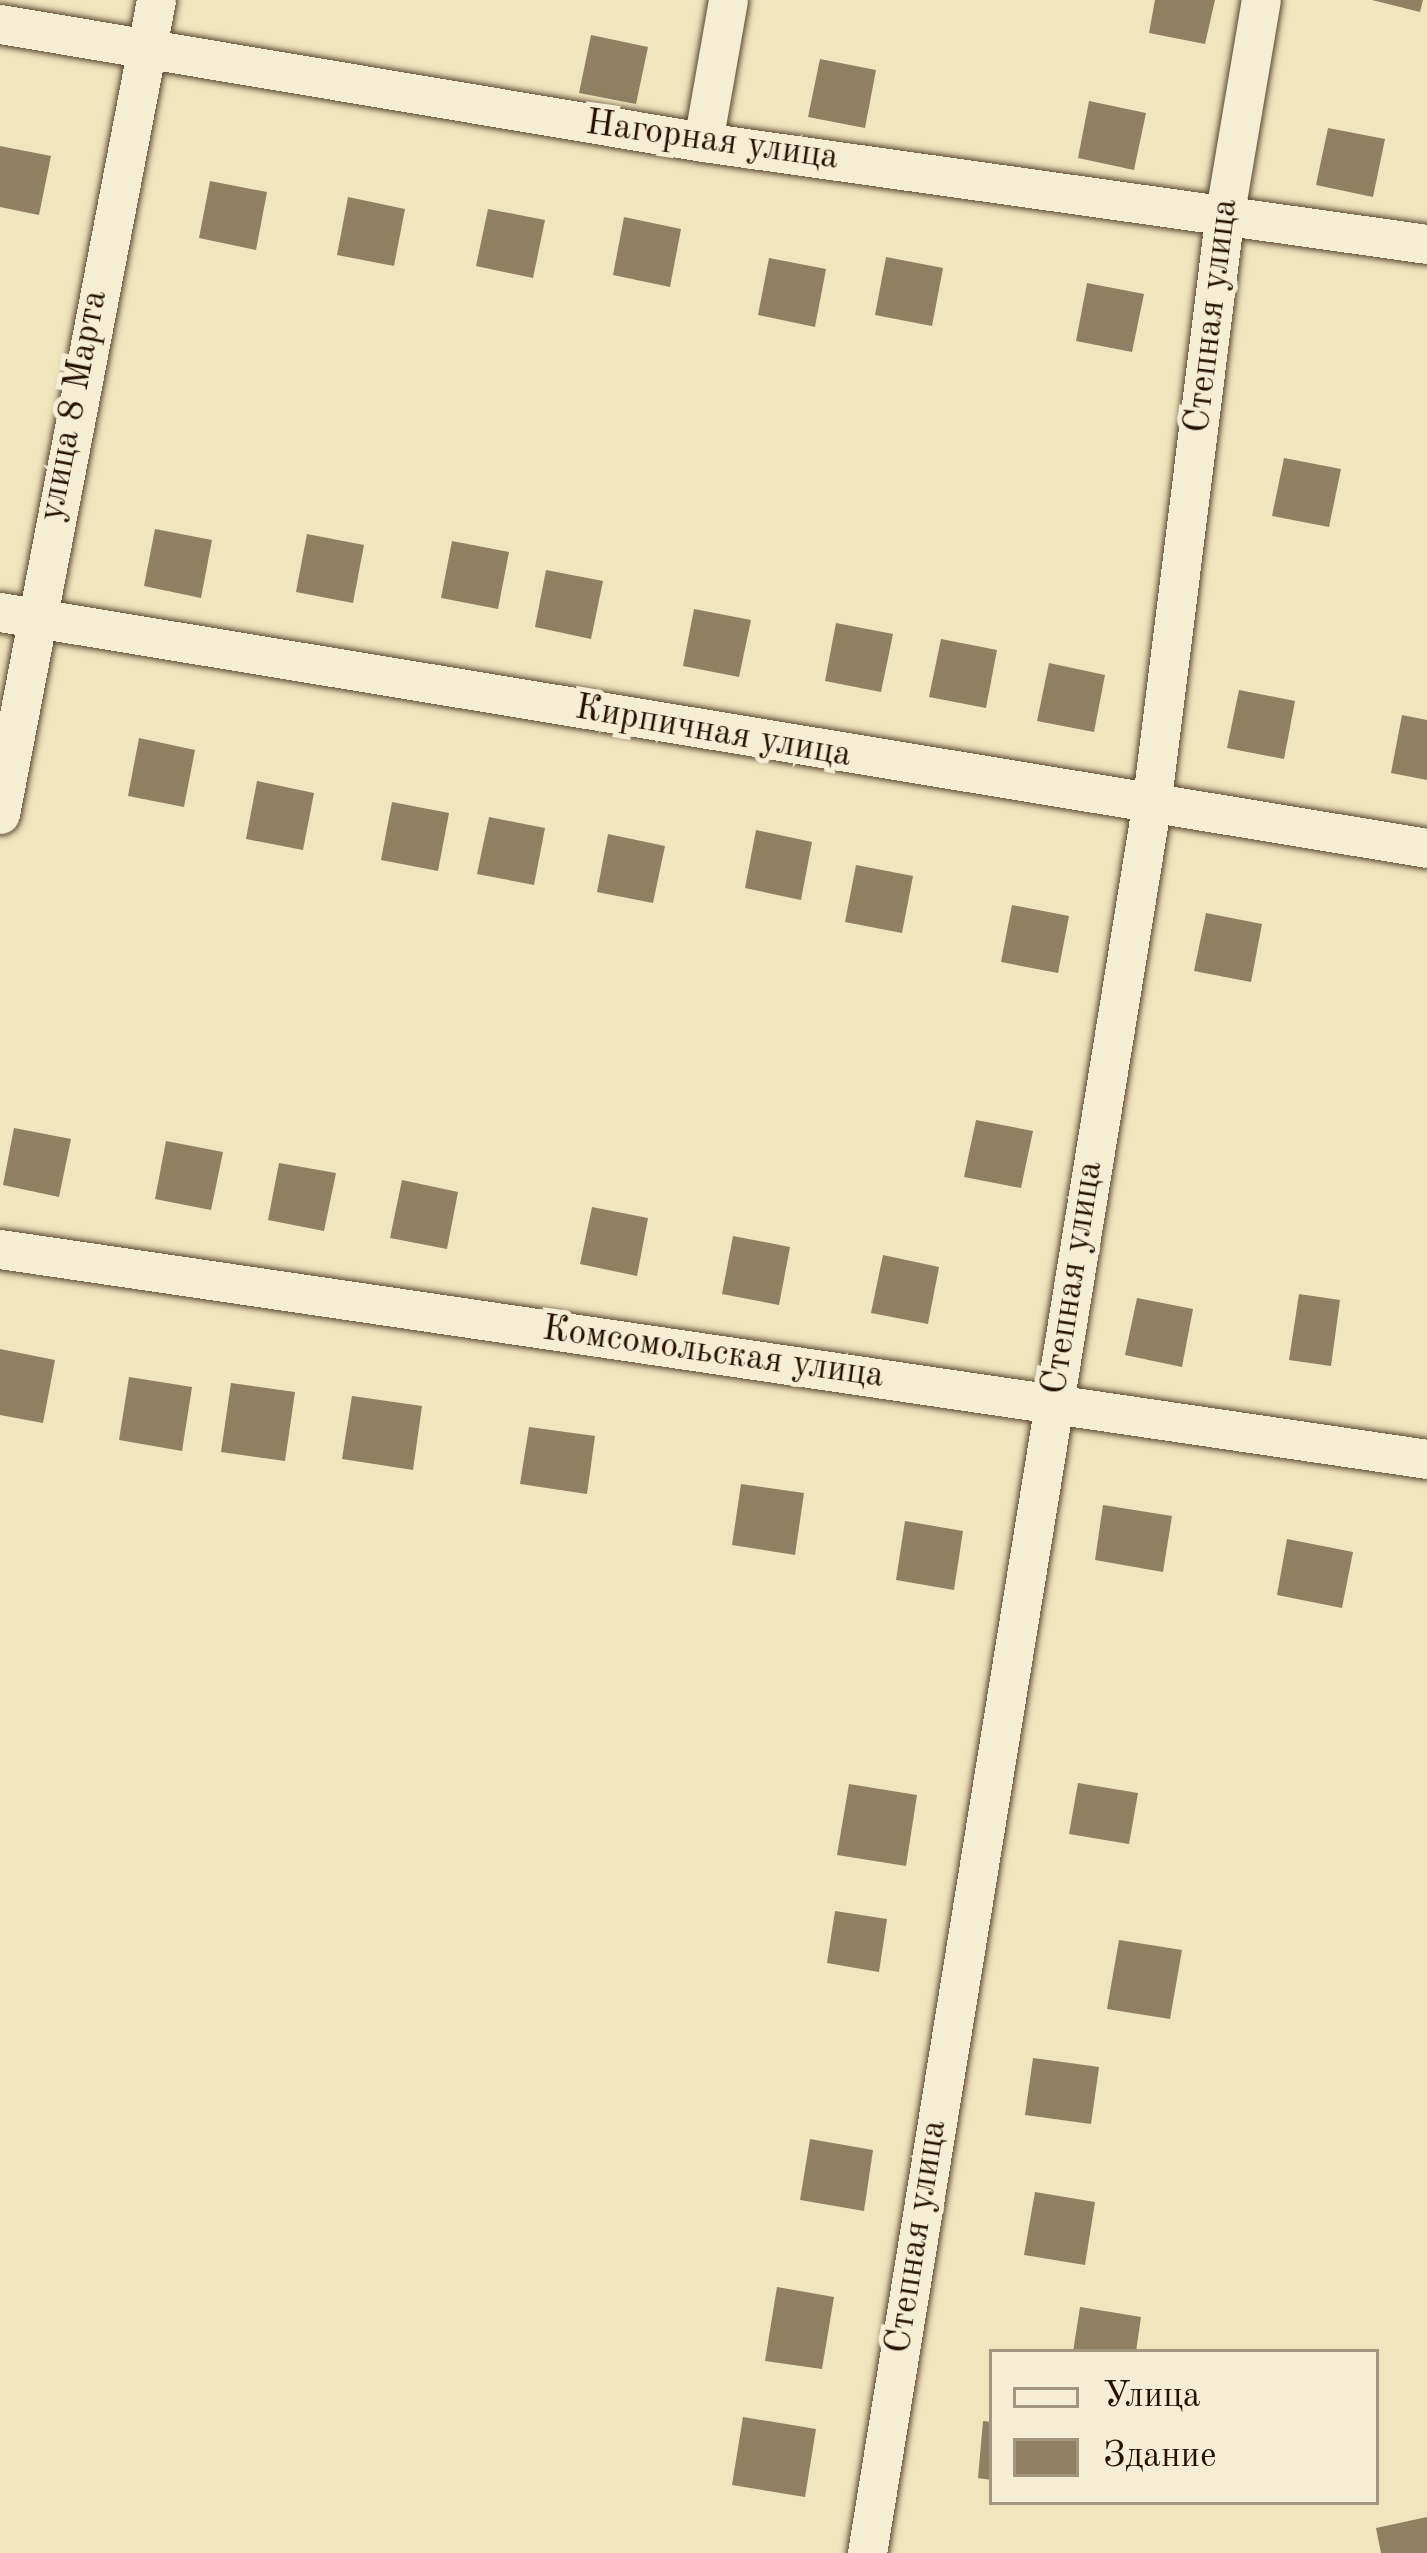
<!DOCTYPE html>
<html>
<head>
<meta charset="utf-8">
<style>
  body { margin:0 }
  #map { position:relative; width:1427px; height:2553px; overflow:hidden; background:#f1e5bd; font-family:"Old Standard TT",serif }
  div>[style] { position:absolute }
  .building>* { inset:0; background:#907f62 }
  .roads { filter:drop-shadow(0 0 3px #59452f) drop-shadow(0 0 3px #59452f) }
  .minor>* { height:39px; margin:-19.5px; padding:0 19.5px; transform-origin:19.5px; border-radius:19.5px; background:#f6eed4 }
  span { translate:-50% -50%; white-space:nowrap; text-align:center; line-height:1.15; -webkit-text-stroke:10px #f6eed4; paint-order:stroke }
  .street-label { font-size:36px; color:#261000 }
  .legend { position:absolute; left:989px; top:2349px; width:390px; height:156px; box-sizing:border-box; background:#f6eed4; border:3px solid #a3957f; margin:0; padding:15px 21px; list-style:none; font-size:36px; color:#261000 }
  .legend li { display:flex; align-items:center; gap:24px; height:60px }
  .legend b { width:60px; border:3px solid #a3957f }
</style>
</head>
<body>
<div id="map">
  <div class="building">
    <i style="clip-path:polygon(1155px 0,1215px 0,1205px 44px,1149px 33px)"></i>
    <i style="clip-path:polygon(1372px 0,1423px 0,1420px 12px)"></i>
    <i style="clip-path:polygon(591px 35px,648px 47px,636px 104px,579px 93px)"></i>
    <i style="clip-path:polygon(820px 59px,876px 70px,865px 128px,808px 117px)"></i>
    <i style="clip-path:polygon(1089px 101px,1146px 113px,1134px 170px,1078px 158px)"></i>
    <i style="clip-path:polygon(1328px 128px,1385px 139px,1373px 197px,1316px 185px)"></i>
    <i style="clip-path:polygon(0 146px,51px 156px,39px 215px,0 207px)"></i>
    <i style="clip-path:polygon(210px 181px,267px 192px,256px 250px,199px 238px)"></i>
    <i style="clip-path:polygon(348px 197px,405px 209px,394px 266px,337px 255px)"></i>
    <i style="clip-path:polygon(488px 209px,545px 220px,533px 278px,476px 266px)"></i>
    <i style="clip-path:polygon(624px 217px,681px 229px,670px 287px,613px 275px)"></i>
    <i style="clip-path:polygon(886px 257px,943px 268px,932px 326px,875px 315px)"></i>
    <i style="clip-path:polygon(769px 258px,826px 269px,815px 327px,758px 315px)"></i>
    <i style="clip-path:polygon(1087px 283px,1144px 294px,1132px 352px,1076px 341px)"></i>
    <i style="clip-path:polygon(1284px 458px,1341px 469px,1329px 527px,1272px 516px)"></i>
    <i style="clip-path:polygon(155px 529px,212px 540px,201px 598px,144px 586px)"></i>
    <i style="clip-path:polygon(307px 534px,364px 545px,353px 603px,296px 592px)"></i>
    <i style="clip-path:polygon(452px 541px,509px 552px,498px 609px,441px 598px)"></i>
    <i style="clip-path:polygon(546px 570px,603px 581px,591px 639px,535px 627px)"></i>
    <i style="clip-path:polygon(694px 609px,751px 620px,739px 677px,683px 666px)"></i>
    <i style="clip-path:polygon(836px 623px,893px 634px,881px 692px,825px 681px)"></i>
    <i style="clip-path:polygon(941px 639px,997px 650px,986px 708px,929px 697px)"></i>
    <i style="clip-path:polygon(1049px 663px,1105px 675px,1094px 732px,1037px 721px)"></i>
    <i style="clip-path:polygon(1239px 690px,1295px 701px,1284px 759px,1227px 748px)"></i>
    <i style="clip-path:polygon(1402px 715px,1427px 720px,1427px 780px,1391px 773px)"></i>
    <i style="clip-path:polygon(139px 738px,195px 750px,184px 807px,128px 796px)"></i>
    <i style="clip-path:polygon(257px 781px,314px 793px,303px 850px,246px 839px)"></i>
    <i style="clip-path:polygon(392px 802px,449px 813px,438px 871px,381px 860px)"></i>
    <i style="clip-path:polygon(489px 817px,545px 828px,534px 885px,477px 874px)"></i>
    <i style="clip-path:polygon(756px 830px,812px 842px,801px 900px,745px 888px)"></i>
    <i style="clip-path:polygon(608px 834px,665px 846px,653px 903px,597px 892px)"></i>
    <i style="clip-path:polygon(856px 865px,913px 876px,902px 933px,845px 922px)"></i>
    <i style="clip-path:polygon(1012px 905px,1069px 916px,1058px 973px,1001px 962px)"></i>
    <i style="clip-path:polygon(1206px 913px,1262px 924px,1251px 982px,1194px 971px)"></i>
    <i style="clip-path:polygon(976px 1120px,1033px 1131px,1021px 1188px,964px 1177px)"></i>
    <i style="clip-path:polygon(14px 1128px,71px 1139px,59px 1197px,3px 1185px)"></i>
    <i style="clip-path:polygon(166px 1141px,223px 1152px,211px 1210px,155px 1199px)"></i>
    <i style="clip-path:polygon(279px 1163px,336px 1173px,324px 1231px,268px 1220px)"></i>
    <i style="clip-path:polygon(402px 1180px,458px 1192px,447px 1249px,390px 1238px)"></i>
    <i style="clip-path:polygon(592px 1207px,648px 1218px,637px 1276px,580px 1264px)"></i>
    <i style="clip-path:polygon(733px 1236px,790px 1247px,779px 1305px,722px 1294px)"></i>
    <i style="clip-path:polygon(883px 1255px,939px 1267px,928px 1324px,871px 1313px)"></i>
    <i style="clip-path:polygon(1299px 1294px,1340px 1300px,1331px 1366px,1289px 1360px)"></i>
    <i style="clip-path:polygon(1137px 1298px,1193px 1309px,1182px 1367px,1125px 1355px)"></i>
    <i style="clip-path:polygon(0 1349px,55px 1360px,43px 1423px,0 1415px)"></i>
    <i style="clip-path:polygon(129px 1377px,192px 1387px,182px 1451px,119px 1440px)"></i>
    <i style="clip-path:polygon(231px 1383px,295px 1392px,285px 1461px,221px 1452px)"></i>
    <i style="clip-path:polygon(352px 1396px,422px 1406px,413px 1470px,342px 1459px)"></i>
    <i style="clip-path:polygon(529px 1427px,595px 1436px,587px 1494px,520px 1484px)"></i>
    <i style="clip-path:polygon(741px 1484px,804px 1493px,795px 1555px,732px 1545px)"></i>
    <i style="clip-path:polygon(1103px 1505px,1172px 1516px,1163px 1572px,1095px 1560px)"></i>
    <i style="clip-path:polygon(905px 1521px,963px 1531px,954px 1590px,896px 1580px)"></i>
    <i style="clip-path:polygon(1287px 1539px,1353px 1552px,1342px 1608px,1277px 1595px)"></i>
    <i style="clip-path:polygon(1078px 1783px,1138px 1793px,1129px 1844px,1069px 1834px)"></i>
    <i style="clip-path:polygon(849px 1784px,917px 1795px,906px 1866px,837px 1855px)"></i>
    <i style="clip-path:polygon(835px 1911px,887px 1919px,879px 1972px,827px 1963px)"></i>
    <i style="clip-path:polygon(1119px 1940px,1182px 1950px,1170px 2019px,1107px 2009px)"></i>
    <i style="clip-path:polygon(1033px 2058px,1099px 2067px,1091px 2124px,1025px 2115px)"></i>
    <i style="clip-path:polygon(810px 2139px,873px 2150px,864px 2211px,800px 2200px)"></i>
    <i style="clip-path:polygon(1035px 2192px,1095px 2202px,1085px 2265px,1024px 2255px)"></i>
    <i style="clip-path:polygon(777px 2287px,834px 2297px,822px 2369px,765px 2361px)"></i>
    <i style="clip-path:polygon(1080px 2307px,1141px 2317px,1136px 2352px,1073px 2352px)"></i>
    <i style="clip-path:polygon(743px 2417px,816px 2429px,805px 2497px,732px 2485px)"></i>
    <i style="clip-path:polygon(983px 2421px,992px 2422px,992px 2480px,978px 2478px)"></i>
    <i style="clip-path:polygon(1427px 2517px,1427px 2553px,1381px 2553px,1376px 2528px)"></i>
  </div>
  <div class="roads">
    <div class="minor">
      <i style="left:0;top:24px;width:713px;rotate:9.53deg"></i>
      <i style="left:703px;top:142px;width:731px;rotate:8.02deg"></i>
      <i style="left:703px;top:142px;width:144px;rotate:-80deg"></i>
      <i style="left:0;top:612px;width:1446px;rotate:9.39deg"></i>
      <i style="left:0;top:814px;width:829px;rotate:-79.15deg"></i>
      <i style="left:0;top:1249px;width:1442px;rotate:8.37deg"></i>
      <i style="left:867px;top:2553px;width:1769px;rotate:-80.76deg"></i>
      <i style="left:1151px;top:807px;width:600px;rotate:-82.91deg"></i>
      <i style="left:1225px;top:212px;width:215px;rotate:-80.4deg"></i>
    </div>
  </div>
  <div class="street-label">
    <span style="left:712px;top:142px;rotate:8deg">Нагорная улица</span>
    <span style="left:1213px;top:316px;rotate:-83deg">Степная улица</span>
    <span style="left:75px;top:406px;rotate:-79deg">улица 8 Марта</span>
    <span style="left:713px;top:733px;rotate:10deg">Кирпичная улица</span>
    <span style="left:1074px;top:1278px;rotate:-81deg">Степная улица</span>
    <span style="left:713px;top:1354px;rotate:8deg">Комсомольская улица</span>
    <span style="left:918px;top:2237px;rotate:-81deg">Степная улица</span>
  </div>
  <ul class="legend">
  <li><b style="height:15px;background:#f6eed4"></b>Улица</li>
  <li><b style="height:33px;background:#907f62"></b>Здание</li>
  </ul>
</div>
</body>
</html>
